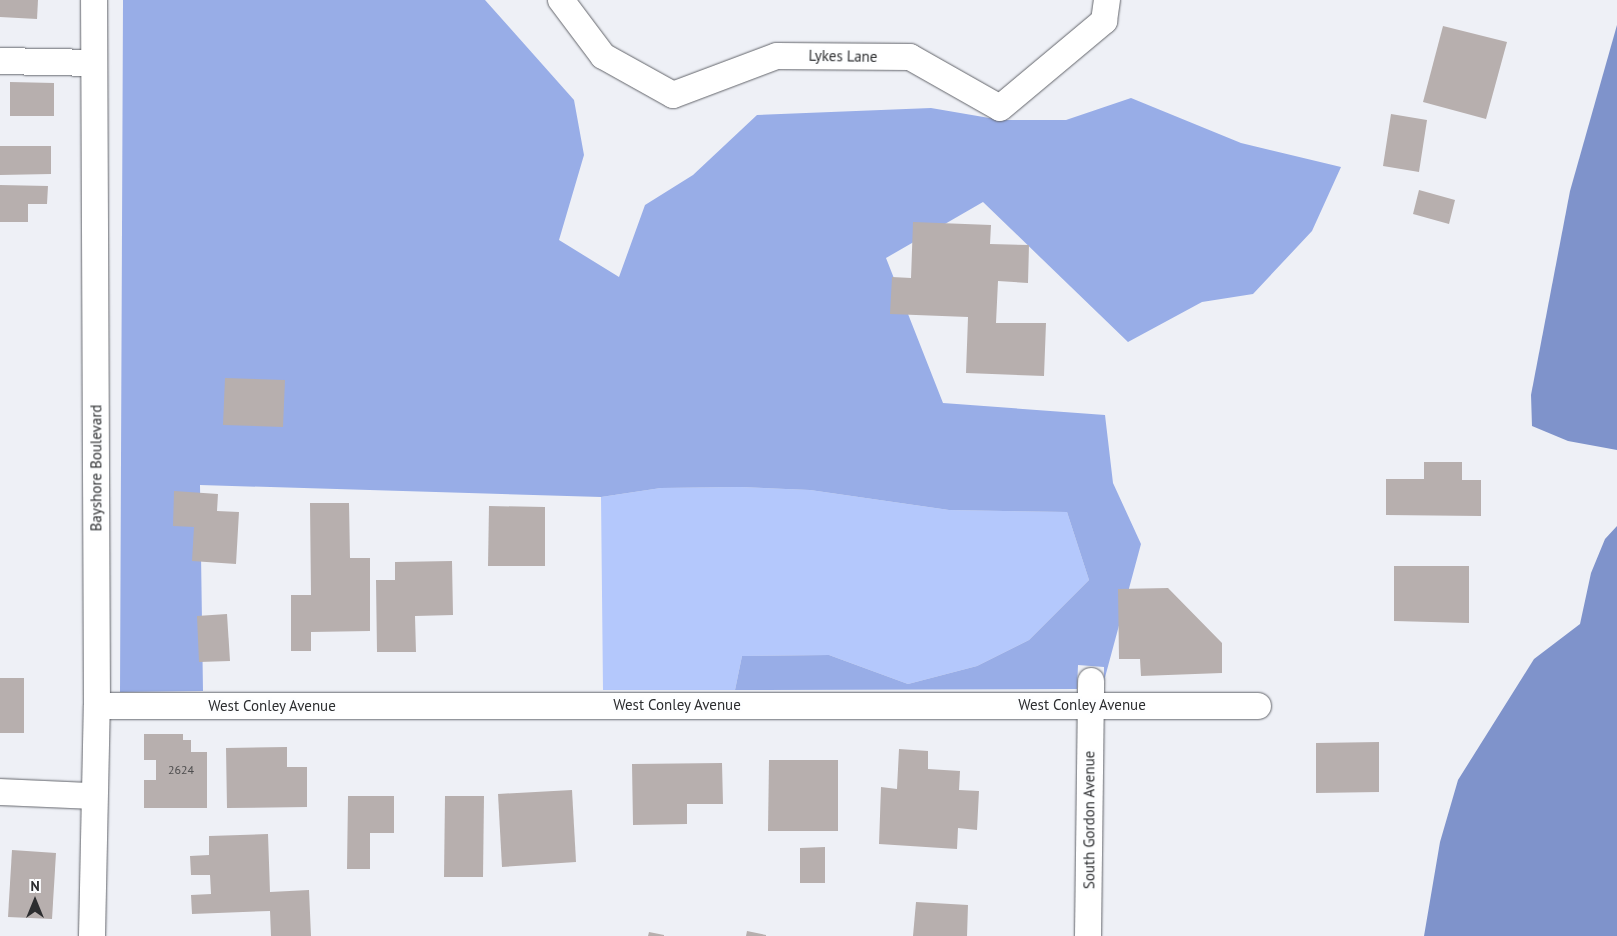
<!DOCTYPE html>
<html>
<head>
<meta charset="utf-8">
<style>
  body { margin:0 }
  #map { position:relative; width:1617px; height:936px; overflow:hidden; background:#eef0f6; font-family:"PT Sans",sans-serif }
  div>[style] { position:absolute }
  .green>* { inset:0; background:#b4c8fc }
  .forest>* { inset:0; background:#98ade7 }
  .water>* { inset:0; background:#7f93cb }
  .building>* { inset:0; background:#b7afae }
  .roads { filter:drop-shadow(0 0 1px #63656b) drop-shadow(0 0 1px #63656b) }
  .minor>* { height:26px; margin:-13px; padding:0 13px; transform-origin:13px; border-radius:13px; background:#fff }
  span { translate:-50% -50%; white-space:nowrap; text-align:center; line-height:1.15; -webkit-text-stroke:5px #fdfeff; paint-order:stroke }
  .number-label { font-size:12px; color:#4f4e4f }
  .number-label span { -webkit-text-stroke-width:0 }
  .street-label { font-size:15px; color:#2c2d2f }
  .north { position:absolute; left:10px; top:876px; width:50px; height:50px; -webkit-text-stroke:4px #fdfeff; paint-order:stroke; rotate:0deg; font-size:14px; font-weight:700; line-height:20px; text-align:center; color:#2c2d2f }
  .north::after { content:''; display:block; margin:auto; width:18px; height:22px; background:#2c2d2f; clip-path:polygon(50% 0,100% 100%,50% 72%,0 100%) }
</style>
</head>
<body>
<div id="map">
  <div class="green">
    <i style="clip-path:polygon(740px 487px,810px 490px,949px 510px,1067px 512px,1089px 580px,1029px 640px,977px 666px,908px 684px,829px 655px,742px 656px,735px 690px,603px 690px,601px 497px,661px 488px)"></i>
  </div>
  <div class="forest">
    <i style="clip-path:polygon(123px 0,485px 0,574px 100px,584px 155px,559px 240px,619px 277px,645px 205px,693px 175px,757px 115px,931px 108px,1001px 120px,1066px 120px,1131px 98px,1241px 143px,1341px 167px,1312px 231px,1253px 294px,1202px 302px,1128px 342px,983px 202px,886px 258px,943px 403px,1105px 415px,1113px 483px,1141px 544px,1104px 681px,1104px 667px,1078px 665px,1077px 689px,735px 690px,742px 656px,829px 655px,908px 684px,977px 666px,1029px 640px,1089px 580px,1067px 512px,949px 510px,810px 490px,740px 487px,661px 488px,601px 497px,200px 485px,203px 691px,120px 692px)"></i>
  </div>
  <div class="water">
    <i style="clip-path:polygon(1617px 25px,1617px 450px,1568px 441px,1532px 426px,1531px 395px,1570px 191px)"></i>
    <i style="clip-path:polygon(1617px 526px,1617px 936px,1424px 936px,1440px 842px,1458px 780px,1534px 659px,1580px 624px,1591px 573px,1605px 539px)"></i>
  </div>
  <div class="building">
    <i style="clip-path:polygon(0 0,38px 0,37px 19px,0 17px)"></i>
    <i style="clip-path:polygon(1443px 26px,1507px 42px,1486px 119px,1423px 102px)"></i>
    <i style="clip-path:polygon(10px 82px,54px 83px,54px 116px,10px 116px)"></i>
    <i style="clip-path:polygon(1391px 114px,1427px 120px,1419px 172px,1383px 166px)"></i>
    <i style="clip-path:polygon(0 146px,51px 146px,51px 174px,0 175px)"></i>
    <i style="clip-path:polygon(0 185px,48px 186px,47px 204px,28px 204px,28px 222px,0 222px)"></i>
    <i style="clip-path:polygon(1419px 190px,1455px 200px,1449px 224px,1413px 214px)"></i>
    <i style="clip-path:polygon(913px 222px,991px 225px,990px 244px,1029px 245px,1028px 283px,998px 281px,996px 323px,1046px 323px,1044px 376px,966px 373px,968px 317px,890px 314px,892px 277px,911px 278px)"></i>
    <i style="clip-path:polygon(225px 378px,285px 380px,283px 427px,223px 425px)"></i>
    <i style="clip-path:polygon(1424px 462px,1462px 462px,1462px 480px,1481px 480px,1481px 516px,1386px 515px,1386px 479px,1424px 479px)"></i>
    <i style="clip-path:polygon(174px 491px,218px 494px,217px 511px,239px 512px,236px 564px,192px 561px,194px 527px,173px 526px)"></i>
    <i style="clip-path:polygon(310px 503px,349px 503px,350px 558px,370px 558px,370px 631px,311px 632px,311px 651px,291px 651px,291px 595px,311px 595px)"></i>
    <i style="clip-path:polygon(489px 506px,545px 507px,545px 566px,488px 566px)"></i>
    <i style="clip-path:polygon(452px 561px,453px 615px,415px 616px,416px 652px,377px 652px,376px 580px,395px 580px,395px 562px)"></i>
    <i style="clip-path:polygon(1394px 566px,1469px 566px,1469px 623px,1394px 621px)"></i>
    <i style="clip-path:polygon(1168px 588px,1222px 643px,1222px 673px,1141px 676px,1140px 659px,1119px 659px,1118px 589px)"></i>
    <i style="clip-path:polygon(227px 614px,230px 661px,199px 662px,197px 616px)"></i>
    <i style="clip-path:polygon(0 678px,24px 678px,24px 733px,0 733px)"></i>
    <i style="clip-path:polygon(144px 734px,183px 734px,183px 740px,191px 740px,191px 752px,207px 752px,207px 808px,144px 808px,144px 780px,156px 780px,156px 760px,144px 760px)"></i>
    <i style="clip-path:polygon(1379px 742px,1379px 792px,1316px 793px,1316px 743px)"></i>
    <i style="clip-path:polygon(287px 747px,287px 767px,307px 767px,307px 807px,227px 808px,226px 748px)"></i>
    <i style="clip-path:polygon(899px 749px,928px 751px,928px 769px,960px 771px,959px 790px,979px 791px,977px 830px,958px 828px,957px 849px,879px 844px,881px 787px,897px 789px)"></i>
    <i style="clip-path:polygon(769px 760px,838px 760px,838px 831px,768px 831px)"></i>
    <i style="clip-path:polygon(722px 763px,723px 804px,687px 804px,687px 824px,633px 825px,632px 764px)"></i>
    <i style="clip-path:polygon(572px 790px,576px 862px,502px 867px,498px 794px)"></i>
    <i style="clip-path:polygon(348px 796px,394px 796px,394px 833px,370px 833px,370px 869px,347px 869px)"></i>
    <i style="clip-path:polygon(445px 796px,484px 796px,483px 877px,444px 877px)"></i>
    <i style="clip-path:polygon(268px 834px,270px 892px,309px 890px,311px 936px,271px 936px,270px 911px,192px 914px,191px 895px,211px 894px,210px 875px,191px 875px,190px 856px,209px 855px,209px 836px)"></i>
    <i style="clip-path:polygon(825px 847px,825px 883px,800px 883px,800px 848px)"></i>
    <i style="clip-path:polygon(12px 850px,56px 853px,52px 919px,8px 917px)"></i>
    <i style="clip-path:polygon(916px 902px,968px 905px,967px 936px,913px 936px)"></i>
    <i style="clip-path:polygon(747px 931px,766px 935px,766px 936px,746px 936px)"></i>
    <i style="clip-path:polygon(649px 932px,664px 935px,664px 936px,648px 936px)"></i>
  </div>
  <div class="roads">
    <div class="minor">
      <i style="left:561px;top:0;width:70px;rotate:53.1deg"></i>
      <i style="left:603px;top:56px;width:80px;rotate:29.1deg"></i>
      <i style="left:673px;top:95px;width:111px;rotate:-20.6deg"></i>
      <i style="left:777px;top:56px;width:133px;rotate:0.4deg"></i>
      <i style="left:910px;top:57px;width:103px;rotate:29.5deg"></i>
      <i style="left:1000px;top:108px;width:136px;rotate:-39.9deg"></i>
      <i style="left:1104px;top:21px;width:21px;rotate:-82deg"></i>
      <i style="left:0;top:61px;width:94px;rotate:1.2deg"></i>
      <i style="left:97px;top:706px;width:1161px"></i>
      <i style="left:0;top:792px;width:93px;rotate:2.5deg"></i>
      <i style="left:92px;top:936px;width:230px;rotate:-88.8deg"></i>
      <i style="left:97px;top:706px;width:706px;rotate:-90.24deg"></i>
      <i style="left:1088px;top:936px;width:255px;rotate:-89.3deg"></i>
    </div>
  </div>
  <div class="number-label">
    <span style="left:181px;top:770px">2624</span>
  </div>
  <div class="street-label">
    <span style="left:843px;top:56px;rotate:1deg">Lykes Lane</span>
    <span style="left:96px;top:468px;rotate:-90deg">Bayshore Boulevard</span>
    <span style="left:677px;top:705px">West Conley Avenue</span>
    <span style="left:1082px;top:705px">West Conley Avenue</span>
    <span style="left:272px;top:706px">West Conley Avenue</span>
    <span style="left:1089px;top:820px;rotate:-90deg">South Gordon Avenue</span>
  </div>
  <div class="north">N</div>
</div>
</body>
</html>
